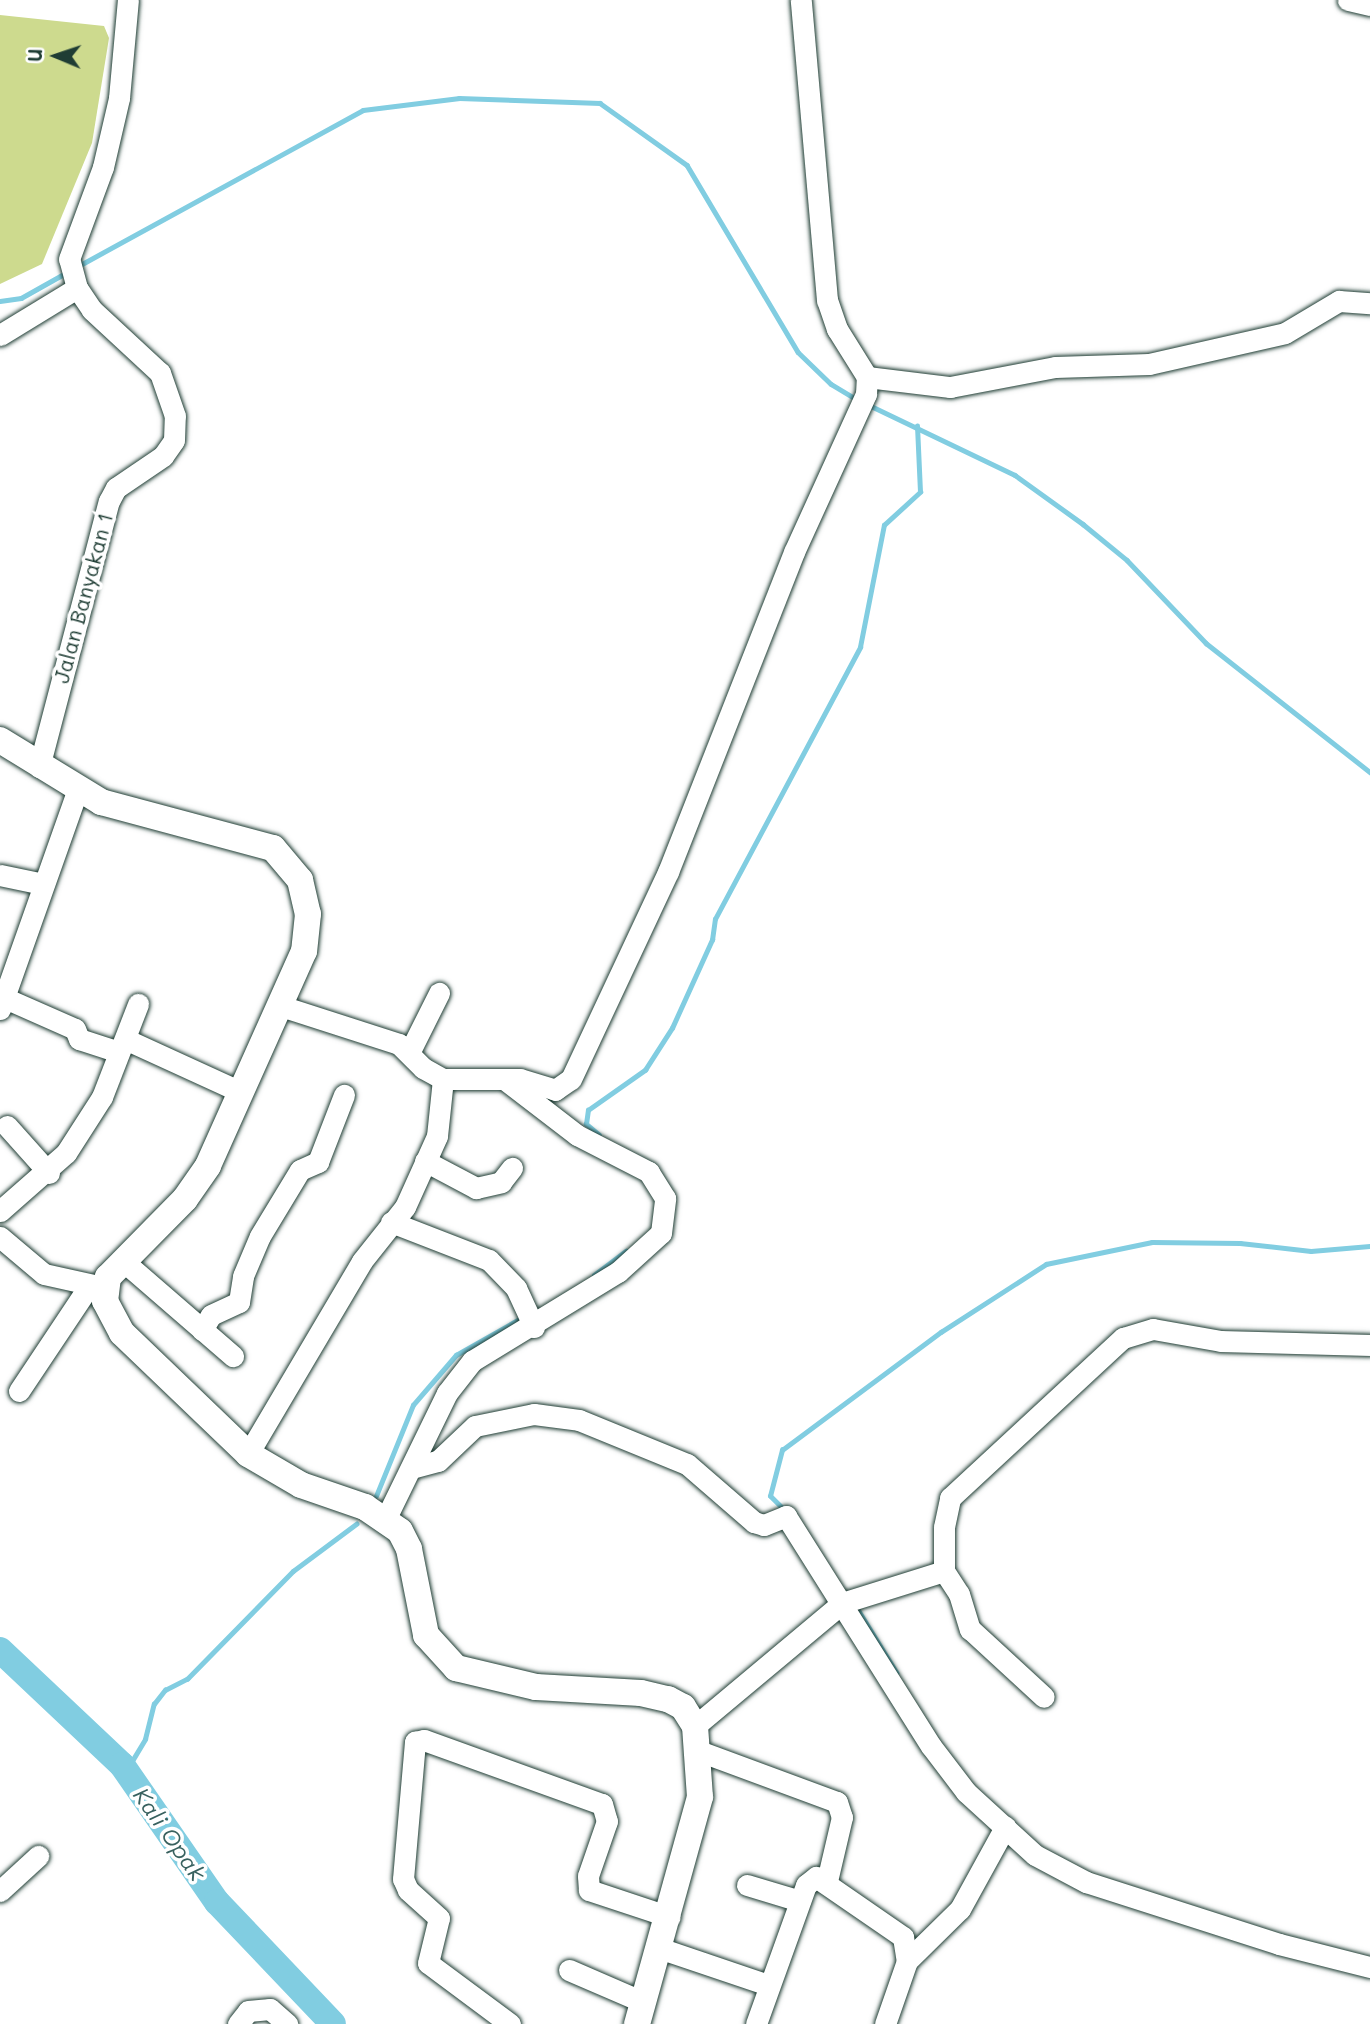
<!DOCTYPE html>
<html>
<head>
<meta charset="utf-8">
<style>
  body { margin:0 }
  #map { position:relative; width:1370px; height:2024px; overflow:hidden; background:#fff; font-family:Mali,sans-serif }
  div>[style] { position:absolute }
  .green>* { inset:0; background:#cdda8e }
  .stream>* { height:4.5px; margin:-2.25px; padding:0 2.25px; transform-origin:2.25px; border-radius:2.25px; background:#81cde1 }
  .river>* { height:26px; margin:-13px; padding:0 13px; transform-origin:13px; border-radius:13px; background:#81cde1 }
  .roads { filter:drop-shadow(0 0 2px #1f3d34) drop-shadow(0 0 2px #1f3d34) }
  .minor>* { height:21px; margin:-10.5px; padding:0 10.5px; transform-origin:10.5px; border-radius:10.5px; background:#fff }
  .major>* { height:26px; margin:-13px; padding:0 13px; transform-origin:13px; border-radius:13px; background:#fff }
  span { translate:-50% -50%; white-space:nowrap; text-align:center; line-height:1.15; -webkit-text-stroke:7px #fff; paint-order:stroke }
  .street-label { font-size:21px; color:#1f3d34 }
  .water-label { font-size:23px; color:#38615f; font-style:italic }
  .north { position:absolute; left:21px; top:21px; width:70px; height:70px; -webkit-text-stroke:5px #fff; paint-order:stroke; rotate:272deg; font-size:19px; font-weight:700; line-height:28px; text-align:center; color:#1f3d34 }
  .north::after { content:''; display:block; margin:auto; width:24px; height:32px; background:#1f3d34; clip-path:polygon(50% 0,100% 100%,50% 72%,0 100%) }
</style>
</head>
<body>
<div id="map">
  <div class="green">
    <i style="clip-path:polygon(0 15px,104px 26px,109px 38px,92px 143px,42px 264px,0 284px)"></i>
  </div>
  <div class="stream">
    <i style="left:82px;top:264px;width:320px;rotate:-28.7deg"></i>
    <i style="left:363px;top:110px;width:97px;rotate:-7.1deg"></i>
    <i style="left:459px;top:98px;width:141px;rotate:2deg"></i>
    <i style="left:600px;top:103px;width:107px;rotate:35.5deg"></i>
    <i style="left:687px;top:165px;width:217px;rotate:59.3deg"></i>
    <i style="left:798px;top:352px;width:46px;rotate:44.1deg"></i>
    <i style="left:831px;top:384px;width:31px;rotate:31deg"></i>
    <i style="left:0;top:301px;width:21px;rotate:-8deg"></i>
    <i style="left:21px;top:298px;width:47px;rotate:-29.3deg"></i>
    <i style="left:869px;top:405px;width:162px;rotate:25.6deg"></i>
    <i style="left:1015px;top:475px;width:84px;rotate:35.8deg"></i>
    <i style="left:1083px;top:524px;width:57px;rotate:39.3deg"></i>
    <i style="left:1127px;top:560px;width:115px;rotate:46.4deg"></i>
    <i style="left:1206px;top:643px;width:209px;rotate:38.2deg"></i>
    <i style="left:599px;top:1135px;width:17px;rotate:-140deg"></i>
    <i style="left:586px;top:1124px;width:14px;rotate:-82deg"></i>
    <i style="left:588px;top:1110px;width:70px;rotate:-35.1deg"></i>
    <i style="left:645px;top:1070px;width:50px;rotate:-57.3deg"></i>
    <i style="left:672px;top:1028px;width:97px;rotate:-65.6deg"></i>
    <i style="left:712px;top:940px;width:21px;rotate:-82deg"></i>
    <i style="left:715px;top:919px;width:308px;rotate:-61.9deg"></i>
    <i style="left:860px;top:647px;width:124px;rotate:-78.9deg"></i>
    <i style="left:884px;top:525px;width:49px;rotate:-42.5deg"></i>
    <i style="left:920px;top:492px;width:66px;rotate:-92.6deg"></i>
    <i style="left:594px;top:1275px;width:40px;rotate:-37deg"></i>
    <i style="left:376px;top:1496px;width:98px;rotate:-67.9deg"></i>
    <i style="left:413px;top:1405px;width:66px;rotate:-49.3deg"></i>
    <i style="left:456px;top:1355px;width:77px;rotate:-29.6deg"></i>
    <i style="left:783px;top:1509px;width:18px;rotate:-135deg"></i>
    <i style="left:770px;top:1496px;width:48px;rotate:-75.4deg"></i>
    <i style="left:782px;top:1450px;width:198px;rotate:-36.6deg"></i>
    <i style="left:941px;top:1332px;width:125px;rotate:-32.9deg"></i>
    <i style="left:1046px;top:1264px;width:108px;rotate:-11.7deg"></i>
    <i style="left:1152px;top:1242px;width:88px;rotate:0.7deg"></i>
    <i style="left:1240px;top:1243px;width:71px;rotate:6.4deg"></i>
    <i style="left:1311px;top:1251px;width:59px;rotate:-4.8deg"></i>
    <i style="left:857px;top:1608px;width:76px;rotate:58.4deg"></i>
    <i style="left:126px;top:1771px;width:37px;rotate:-59deg"></i>
    <i style="left:145px;top:1739px;width:36px;rotate:-76deg"></i>
    <i style="left:154px;top:1704px;width:18px;rotate:-52deg"></i>
    <i style="left:165px;top:1690px;width:25px;rotate:-27deg"></i>
    <i style="left:187px;top:1679px;width:151px;rotate:-45.5deg"></i>
    <i style="left:293px;top:1571px;width:79px;rotate:-36.7deg"></i>
  </div>
  <div class="river">
    <i style="left:0;top:1650px;width:168px;rotate:43.3deg"></i>
    <i style="left:122px;top:1765px;width:167px;rotate:55.3deg"></i>
    <i style="left:217px;top:1902px;width:168px;rotate:46.4deg"></i>
  </div>
  <div class="roads">
    <div class="minor">
      <i style="left:1348px;top:0;width:23px;rotate:13deg"></i>
      <i style="left:0;top:335px;width:90px;rotate:-31.4deg"></i>
      <i style="left:867px;top:377px;width:84px;rotate:6.9deg"></i>
      <i style="left:950px;top:387px;width:107px;rotate:-10.8deg"></i>
      <i style="left:1055px;top:367px;width:94px;rotate:-1.8deg"></i>
      <i style="left:1149px;top:364px;width:139px;rotate:-12.8deg"></i>
      <i style="left:1285px;top:333px;width:63px;rotate:-30.7deg"></i>
      <i style="left:1339px;top:301px;width:31px;rotate:4deg"></i>
      <i style="left:39px;top:767px;width:275px;rotate:-75.3deg"></i>
      <i style="left:109px;top:501px;width:15px;rotate:-62deg"></i>
      <i style="left:116px;top:488px;width:57px;rotate:-34.2deg"></i>
      <i style="left:163px;top:456px;width:19px;rotate:-55deg"></i>
      <i style="left:174px;top:440px;width:24px;rotate:-88deg"></i>
      <i style="left:175px;top:416px;width:46px;rotate:-109.2deg"></i>
      <i style="left:160px;top:373px;width:93px;rotate:-137.2deg"></i>
      <i style="left:92px;top:310px;width:27px;rotate:-124deg"></i>
      <i style="left:77px;top:288px;width:30px;rotate:-105deg"></i>
      <i style="left:69px;top:259px;width:98px;rotate:-69.7deg"></i>
      <i style="left:103px;top:167px;width:71px;rotate:-76.9deg"></i>
      <i style="left:119px;top:98px;width:98px;rotate:-84.8deg"></i>
      <i style="left:0;top:875px;width:44px;rotate:11.8deg"></i>
      <i style="left:7px;top:999px;width:74px;rotate:23.8deg"></i>
      <i style="left:75px;top:1029px;width:11px;rotate:68deg"></i>
      <i style="left:79px;top:1039px;width:42px;rotate:18deg"></i>
      <i style="left:281px;top:1006px;width:124px;rotate:17.9deg"></i>
      <i style="left:399px;top:1044px;width:34px;rotate:45deg"></i>
      <i style="left:423px;top:1068px;width:23px;rotate:29deg"></i>
      <i style="left:443px;top:1079px;width:77px"></i>
      <i style="left:520px;top:1079px;width:37px;rotate:17deg"></i>
      <i style="left:555px;top:1090px;width:19px;rotate:-35deg"></i>
      <i style="left:571px;top:1079px;width:229px;rotate:-64.9deg"></i>
      <i style="left:668px;top:872px;width:344px;rotate:-68.5deg"></i>
      <i style="left:794px;top:552px;width:174px;rotate:-65.5deg"></i>
      <i style="left:866px;top:394px;width:17px;rotate:-87deg"></i>
      <i style="left:867px;top:377px;width:57px;rotate:-122deg"></i>
      <i style="left:837px;top:329px;width:31px;rotate:-109deg"></i>
      <i style="left:827px;top:300px;width:301px;rotate:-95deg"></i>
      <i style="left:0;top:1009px;width:231px;rotate:-70.5deg"></i>
      <i style="left:125px;top:1039px;width:128px;rotate:24.6deg"></i>
      <i style="left:410px;top:1051px;width:65px;rotate:-63.4deg"></i>
      <i style="left:7px;top:1126px;width:63px;rotate:48.2deg"></i>
      <i style="left:425px;top:1161px;width:58px;rotate:27.9deg"></i>
      <i style="left:476px;top:1188px;width:26px;rotate:-13deg"></i>
      <i style="left:501px;top:1182px;width:18px;rotate:-52deg"></i>
      <i style="left:0;top:1211px;width:88px;rotate:-41.3deg"></i>
      <i style="left:66px;top:1153px;width:67px;rotate:-57.3deg"></i>
      <i style="left:102px;top:1097px;width:100px;rotate:-68.8deg"></i>
      <i style="left:391px;top:1222px;width:105px;rotate:21.2deg"></i>
      <i style="left:489px;top:1260px;width:39px;rotate:46deg"></i>
      <i style="left:516px;top:1288px;width:43px;rotate:65.2deg"></i>
      <i style="left:0;top:1237px;width:57px;rotate:40.1deg"></i>
      <i style="left:44px;top:1274px;width:59px;rotate:12.6deg"></i>
      <i style="left:122px;top:1260px;width:147px;rotate:40.9deg"></i>
      <i style="left:202px;top:1330px;width:17px;rotate:-59deg"></i>
      <i style="left:211px;top:1315px;width:31px;rotate:-25deg"></i>
      <i style="left:239px;top:1302px;width:26px;rotate:-81deg"></i>
      <i style="left:243px;top:1276px;width:43px;rotate:-67deg"></i>
      <i style="left:260px;top:1236px;width:77px;rotate:-58.8deg"></i>
      <i style="left:300px;top:1170px;width:20px;rotate:-24deg"></i>
      <i style="left:318px;top:1162px;width:72px;rotate:-68.8deg"></i>
      <i style="left:19px;top:1391px;width:126px;rotate:-56.3deg"></i>
      <i style="left:248px;top:1454px;width:224px;rotate:-59.4deg"></i>
      <i style="left:362px;top:1261px;width:69px;rotate:-51.5deg"></i>
      <i style="left:405px;top:1207px;width:78px;rotate:-65.7deg"></i>
      <i style="left:437px;top:1136px;width:57px;rotate:-84deg"></i>
      <i style="left:411px;top:1468px;width:28px;rotate:-15deg"></i>
      <i style="left:438px;top:1461px;width:51px;rotate:-43.4deg"></i>
      <i style="left:475px;top:1426px;width:60px;rotate:-11.5deg"></i>
      <i style="left:534px;top:1414px;width:45px;rotate:7.6deg"></i>
      <i style="left:579px;top:1420px;width:117px;rotate:22.2deg"></i>
      <i style="left:687px;top:1464px;width:89px;rotate:40.9deg"></i>
      <i style="left:754px;top:1522px;width:10px;rotate:17deg"></i>
      <i style="left:764px;top:1525px;width:24px;rotate:-22deg"></i>
      <i style="left:786px;top:1516px;width:272px;rotate:57.8deg"></i>
      <i style="left:931px;top:1746px;width:58px;rotate:52.7deg"></i>
      <i style="left:966px;top:1792px;width:93px;rotate:42.4deg"></i>
      <i style="left:1035px;top:1855px;width:58px;rotate:27.9deg"></i>
      <i style="left:1086px;top:1882px;width:203px;rotate:17.8deg"></i>
      <i style="left:1279px;top:1944px;width:94px;rotate:14.2deg"></i>
      <i style="left:386px;top:1518px;width:139px;rotate:-64deg"></i>
      <i style="left:447px;top:1393px;width:41px;rotate:-52deg"></i>
      <i style="left:472px;top:1361px;width:171px;rotate:-31.4deg"></i>
      <i style="left:618px;top:1272px;width:58px;rotate:-42.2deg"></i>
      <i style="left:661px;top:1233px;width:35px;rotate:-83deg"></i>
      <i style="left:665px;top:1198px;width:31px;rotate:-122deg"></i>
      <i style="left:649px;top:1172px;width:81px;rotate:-152.8deg"></i>
      <i style="left:577px;top:1135px;width:88px;rotate:-142.4deg"></i>
      <i style="left:944px;top:1571px;width:27px;rotate:57deg"></i>
      <i style="left:959px;top:1594px;width:37px;rotate:73deg"></i>
      <i style="left:970px;top:1629px;width:100px;rotate:42.6deg"></i>
      <i style="left:695px;top:1726px;width:192px;rotate:-39.9deg"></i>
      <i style="left:842px;top:1603px;width:107px;rotate:-17.4deg"></i>
      <i style="left:944px;top:1571px;width:44px;rotate:-90deg"></i>
      <i style="left:944px;top:1527px;width:30px;rotate:-78deg"></i>
      <i style="left:950px;top:1498px;width:236px;rotate:-42.8deg"></i>
      <i style="left:1123px;top:1338px;width:31px;rotate:-17deg"></i>
      <i style="left:1153px;top:1329px;width:69px;rotate:10deg"></i>
      <i style="left:1221px;top:1341px;width:149px;rotate:1.5deg"></i>
      <i style="left:699px;top:1751px;width:147px;rotate:20.3deg"></i>
      <i style="left:837px;top:1802px;width:16px;rotate:72deg"></i>
      <i style="left:842px;top:1817px;width:66px;rotate:103.2deg"></i>
      <i style="left:747px;top:1885px;width:55px;rotate:16.8deg"></i>
      <i style="left:0;top:1891px;width:52px;rotate:-42.6deg"></i>
      <i style="left:659px;top:1948px;width:115px;rotate:18.7deg"></i>
      <i style="left:907px;top:1961px;width:74px;rotate:-44.5deg"></i>
      <i style="left:960px;top:1909px;width:94px;rotate:-61.2deg"></i>
      <i style="left:569px;top:1970px;width:81px;rotate:23.4deg"></i>
      <i style="left:238px;top:2024px;width:16px;rotate:-52deg"></i>
      <i style="left:248px;top:2011px;width:22px;rotate:-5deg"></i>
      <i style="left:270px;top:2009px;width:23px;rotate:41deg"></i>
      <i style="left:510px;top:2024px;width:102px;rotate:-143.4deg"></i>
      <i style="left:428px;top:1963px;width:46px;rotate:-76.3deg"></i>
      <i style="left:439px;top:1918px;width:42px;rotate:-137.9deg"></i>
      <i style="left:408px;top:1890px;width:12px;rotate:-114deg"></i>
      <i style="left:403px;top:1879px;width:138px;rotate:-85deg"></i>
      <i style="left:415px;top:1742px;width:9px;rotate:-13deg"></i>
      <i style="left:424px;top:1740px;width:189px;rotate:19.8deg"></i>
      <i style="left:602px;top:1804px;width:18px;rotate:74deg"></i>
      <i style="left:607px;top:1821px;width:58px;rotate:109.1deg"></i>
      <i style="left:588px;top:1876px;width:14px;rotate:86deg"></i>
      <i style="left:589px;top:1890px;width:85px;rotate:18.4deg"></i>
      <i style="left:756px;top:2024px;width:148px;rotate:-70.2deg"></i>
      <i style="left:806px;top:1885px;width:13px;rotate:-39deg"></i>
      <i style="left:816px;top:1877px;width:106px;rotate:34.6deg"></i>
      <i style="left:903px;top:1937px;width:24px;rotate:81deg"></i>
      <i style="left:907px;top:1961px;width:67px;rotate:109.2deg"></i>
    </div>
    <div class="major">
      <i style="left:0;top:740px;width:119px;rotate:31.5deg"></i>
      <i style="left:101px;top:802px;width:178px;rotate:15deg"></i>
      <i style="left:273px;top:848px;width:42px;rotate:49.8deg"></i>
      <i style="left:300px;top:880px;width:35px;rotate:77deg"></i>
      <i style="left:308px;top:914px;width:37px;rotate:96deg"></i>
      <i style="left:304px;top:951px;width:235px;rotate:114.1deg"></i>
      <i style="left:208px;top:1166px;width:40px;rotate:124.9deg"></i>
      <i style="left:185px;top:1199px;width:110px;rotate:134.6deg"></i>
      <i style="left:108px;top:1277px;width:24px;rotate:97deg"></i>
      <i style="left:105px;top:1301px;width:36px;rotate:62deg"></i>
      <i style="left:122px;top:1333px;width:175px;rotate:43.8deg"></i>
      <i style="left:248px;top:1454px;width:61px;rotate:30.3deg"></i>
      <i style="left:301px;top:1485px;width:68px;rotate:19deg"></i>
      <i style="left:365px;top:1507px;width:42px;rotate:34.4deg"></i>
      <i style="left:400px;top:1531px;width:20px;rotate:63deg"></i>
      <i style="left:409px;top:1549px;width:88px;rotate:78.8deg"></i>
      <i style="left:426px;top:1635px;width:45px;rotate:47.7deg"></i>
      <i style="left:456px;top:1668px;width:82px;rotate:13.4deg"></i>
      <i style="left:536px;top:1687px;width:105px;rotate:3.3deg"></i>
      <i style="left:641px;top:1693px;width:28px;rotate:13deg"></i>
      <i style="left:668px;top:1699px;width:17px;rotate:28deg"></i>
      <i style="left:683px;top:1707px;width:22px;rotate:58deg"></i>
      <i style="left:695px;top:1726px;width:71px;rotate:86deg"></i>
      <i style="left:700px;top:1797px;width:236px;rotate:105.5deg"></i>
    </div>
  </div>
  <div class="street-label">
    <span style="left:83px;top:598px;rotate:-75deg">Jalan Banyakan 1</span>
  </div>
  <div class="water-label">
    <span style="left:170px;top:1834px;rotate:55deg">Kali Opak</span>
  </div>
  <div class="north">U</div>
</div>
</body>
</html>
